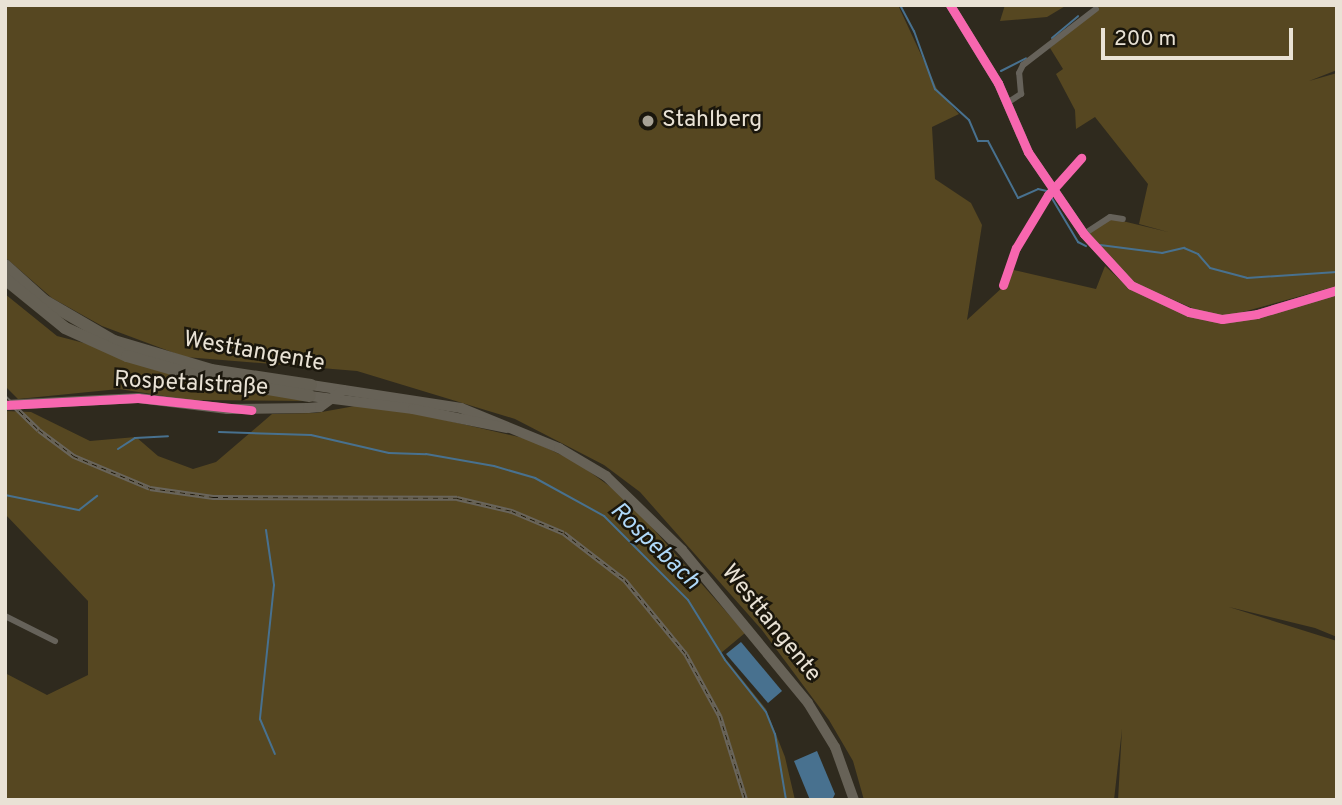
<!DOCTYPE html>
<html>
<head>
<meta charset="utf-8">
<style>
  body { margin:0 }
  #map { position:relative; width:1342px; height:805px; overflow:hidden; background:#2f2a1e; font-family:Overpass,sans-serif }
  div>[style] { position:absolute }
  .green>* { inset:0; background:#564721 }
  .water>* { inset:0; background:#48718f }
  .stream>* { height:2px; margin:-1px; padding:0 1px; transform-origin:1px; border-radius:1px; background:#48718f }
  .street>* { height:6px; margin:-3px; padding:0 3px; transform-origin:3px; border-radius:3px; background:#66625a }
  .secondary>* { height:9px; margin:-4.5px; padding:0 4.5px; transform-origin:4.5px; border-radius:4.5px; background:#69655a }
  .primary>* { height:10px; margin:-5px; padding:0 5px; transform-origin:5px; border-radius:5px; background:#676257 }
  .highway>* { height:12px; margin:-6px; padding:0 6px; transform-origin:6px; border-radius:6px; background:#656054 }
  .rail>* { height:4.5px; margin-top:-2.25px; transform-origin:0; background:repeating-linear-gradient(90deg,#1a160c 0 5px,#69655c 0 10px); box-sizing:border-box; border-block:2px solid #69655c }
  .cycleway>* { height:9px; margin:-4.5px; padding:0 4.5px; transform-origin:4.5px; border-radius:4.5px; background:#f766af }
  .dots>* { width:19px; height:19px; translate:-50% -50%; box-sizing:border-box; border:4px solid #1a160c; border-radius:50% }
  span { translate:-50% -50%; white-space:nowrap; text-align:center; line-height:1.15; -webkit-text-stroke:5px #1a160c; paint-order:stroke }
  .poi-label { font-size:23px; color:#e9e2d5 }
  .left { translate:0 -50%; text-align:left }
  .street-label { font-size:23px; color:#e9e2d5 }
  .water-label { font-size:24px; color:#afd8f8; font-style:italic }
  .frame { position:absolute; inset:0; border:7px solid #e9e2d5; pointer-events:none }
  .scale { position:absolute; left:1101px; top:28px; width:192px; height:32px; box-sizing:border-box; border:4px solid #e9e2d5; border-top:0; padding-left:9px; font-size:21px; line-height:24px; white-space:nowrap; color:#e9e2d5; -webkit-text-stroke:5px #1a160c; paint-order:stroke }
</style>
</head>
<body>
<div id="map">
  <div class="green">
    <i style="clip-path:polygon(5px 5px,898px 5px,937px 89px,959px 114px,932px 127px,935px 179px,971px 203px,982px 225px,967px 320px,1004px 286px,1009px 269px,1096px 289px,1105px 266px,1128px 287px,1206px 321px,1235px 321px,1337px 293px,1337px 637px,1315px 628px,1229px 607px,1337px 641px,1337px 800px,1118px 800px,1122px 729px,1114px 800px,864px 800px,853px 761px,829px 720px,762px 630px,640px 492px,604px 465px,515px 419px,357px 371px,185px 357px,102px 326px,52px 298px,6px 258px)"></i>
    <i style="clip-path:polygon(1005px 5px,1067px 5px,1047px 17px,1000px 21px)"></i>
    <i style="clip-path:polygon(1101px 5px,1337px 5px,1337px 70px,1309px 81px,1337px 73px,1337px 286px,1232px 315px,1208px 315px,1135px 283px,1092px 238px,1088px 232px,1110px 218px,1168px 232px,1139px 224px,1148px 184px,1095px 117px,1076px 129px,1075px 110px,1056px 74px,1063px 69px,1050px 48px)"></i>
    <i style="clip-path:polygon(5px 294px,57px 336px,308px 401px,190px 400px,119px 389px,18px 399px,5px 386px)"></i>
    <i style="clip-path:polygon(355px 406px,410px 412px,528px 439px,576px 462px,626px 498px,745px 633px,721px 653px,766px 709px,785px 757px,795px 800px,5px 800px,5px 673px,47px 695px,88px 675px,88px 601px,5px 514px,6px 411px,31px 412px,90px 441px,136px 437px,158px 456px,193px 469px,216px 462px,272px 414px,316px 413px)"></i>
  </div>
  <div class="water">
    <i style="clip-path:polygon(741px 642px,782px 691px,768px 703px,726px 654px)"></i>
    <i style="clip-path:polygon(817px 751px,835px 794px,832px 800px,810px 800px,794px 761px)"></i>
  </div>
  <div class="stream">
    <i style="left:900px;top:5px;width:30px;rotate:62deg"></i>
    <i style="left:914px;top:31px;width:62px;rotate:70.1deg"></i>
    <i style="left:935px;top:89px;width:46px;rotate:42.4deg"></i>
    <i style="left:969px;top:120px;width:23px;rotate:67deg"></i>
    <i style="left:978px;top:141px;width:10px"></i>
    <i style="left:988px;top:141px;width:64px;rotate:62.2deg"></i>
    <i style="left:1018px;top:198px;width:22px;rotate:-24deg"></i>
    <i style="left:1038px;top:189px;width:9px;rotate:13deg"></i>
    <i style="left:1052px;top:38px;width:34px;rotate:-40deg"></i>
    <i style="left:1001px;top:71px;width:28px;rotate:-27deg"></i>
    <i style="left:1050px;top:195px;width:55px;rotate:59.2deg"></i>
    <i style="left:1078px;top:242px;width:9px;rotate:27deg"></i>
    <i style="left:1100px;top:245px;width:63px;rotate:7.4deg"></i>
    <i style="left:1162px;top:253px;width:23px;rotate:-13deg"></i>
    <i style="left:1184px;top:248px;width:15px;rotate:23deg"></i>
    <i style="left:1198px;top:254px;width:18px;rotate:49deg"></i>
    <i style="left:1210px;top:268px;width:38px;rotate:15deg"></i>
    <i style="left:1247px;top:278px;width:90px;rotate:-3.8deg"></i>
    <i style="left:219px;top:432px;width:92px;rotate:1.9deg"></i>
    <i style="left:311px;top:435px;width:80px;rotate:13deg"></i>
    <i style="left:389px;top:453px;width:37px;rotate:2deg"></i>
    <i style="left:426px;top:454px;width:69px;rotate:10deg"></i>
    <i style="left:494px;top:466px;width:43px;rotate:16.3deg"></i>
    <i style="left:535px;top:478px;width:79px;rotate:28.8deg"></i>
    <i style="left:604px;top:516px;width:119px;rotate:45deg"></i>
    <i style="left:688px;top:600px;width:70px;rotate:58.3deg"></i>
    <i style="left:725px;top:660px;width:66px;rotate:51.7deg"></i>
    <i style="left:766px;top:712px;width:24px;rotate:68deg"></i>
    <i style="left:775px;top:734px;width:67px;rotate:80.5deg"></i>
    <i style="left:118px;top:449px;width:20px;rotate:-33deg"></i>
    <i style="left:135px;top:438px;width:33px;rotate:-3deg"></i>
    <i style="left:5px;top:495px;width:76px;rotate:11.5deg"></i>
    <i style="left:79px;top:510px;width:23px;rotate:-38deg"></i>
    <i style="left:266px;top:530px;width:56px;rotate:81.7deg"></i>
    <i style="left:274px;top:585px;width:135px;rotate:96deg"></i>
    <i style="left:260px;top:719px;width:38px;rotate:67deg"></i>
  </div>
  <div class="street">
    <i style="left:1007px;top:103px;width:17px;rotate:-33deg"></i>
    <i style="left:1021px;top:94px;width:21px;rotate:-95deg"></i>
    <i style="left:1019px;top:73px;width:9px;rotate:-63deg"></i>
    <i style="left:1023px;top:65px;width:92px;rotate:-37.5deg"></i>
    <i style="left:1084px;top:234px;width:31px;rotate:-33deg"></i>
    <i style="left:1110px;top:217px;width:13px;rotate:9deg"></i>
    <i style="left:1003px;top:285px;width:39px;rotate:-71deg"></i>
    <i style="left:1016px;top:248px;width:62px;rotate:-58.9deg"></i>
    <i style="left:1048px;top:195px;width:50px;rotate:-48.3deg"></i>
    <i style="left:5px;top:616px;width:56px;rotate:26.6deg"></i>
  </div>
  <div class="secondary">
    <i style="left:950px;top:5px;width:92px;rotate:58.4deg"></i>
    <i style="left:998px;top:83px;width:75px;rotate:66.5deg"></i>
    <i style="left:1028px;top:152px;width:99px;rotate:55.7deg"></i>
    <i style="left:1084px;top:234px;width:69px;rotate:47.3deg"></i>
    <i style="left:1131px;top:285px;width:64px;rotate:25deg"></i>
    <i style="left:1189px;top:312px;width:34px;rotate:12deg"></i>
    <i style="left:1222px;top:319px;width:35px;rotate:-8deg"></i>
    <i style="left:1257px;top:314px;width:84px;rotate:-16.7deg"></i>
  </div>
  <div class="primary">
    <i style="left:311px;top:385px;width:152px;rotate:8.7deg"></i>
    <i style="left:461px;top:408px;width:106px;rotate:22.2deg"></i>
    <i style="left:559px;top:448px;width:55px;rotate:30.8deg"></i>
    <i style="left:606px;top:476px;width:106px;rotate:44.2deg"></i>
    <i style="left:682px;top:550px;width:198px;rotate:50.5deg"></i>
    <i style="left:808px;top:703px;width:52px;rotate:58.5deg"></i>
    <i style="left:835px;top:747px;width:56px;rotate:70.3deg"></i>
    <i style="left:310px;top:396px;width:104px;rotate:7.2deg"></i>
    <i style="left:413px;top:409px;width:95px;rotate:11.5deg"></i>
    <i style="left:5px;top:405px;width:133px;rotate:-3deg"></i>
    <i style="left:138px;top:398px;width:90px;rotate:7deg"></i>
    <i style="left:227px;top:409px;width:81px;rotate:-0.7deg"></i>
    <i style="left:308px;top:408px;width:12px;rotate:-5deg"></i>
    <i style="left:320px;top:407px;width:29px;rotate:-36deg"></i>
  </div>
  <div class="highway">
    <i style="left:5px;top:265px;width:54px;rotate:42deg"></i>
    <i style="left:45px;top:301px;width:80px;rotate:30.1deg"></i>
    <i style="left:114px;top:341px;width:101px;rotate:16.6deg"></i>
    <i style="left:211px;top:370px;width:101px;rotate:8.5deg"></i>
    <i style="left:5px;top:279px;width:77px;rotate:39.2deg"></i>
    <i style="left:65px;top:328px;width:68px;rotate:24.3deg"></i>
    <i style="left:127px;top:356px;width:83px;rotate:16deg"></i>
    <i style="left:207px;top:379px;width:104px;rotate:9.4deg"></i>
  </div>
  <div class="rail">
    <i style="left:5px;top:397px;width:47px;rotate:44.1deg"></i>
    <i style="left:39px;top:430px;width:44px;rotate:36.6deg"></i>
    <i style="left:74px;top:456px;width:82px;rotate:22.8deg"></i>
    <i style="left:150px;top:488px;width:64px;rotate:8.1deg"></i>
    <i style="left:213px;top:497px;width:244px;rotate:0.2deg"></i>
    <i style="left:457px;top:498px;width:57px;rotate:13.3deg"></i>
    <i style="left:512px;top:511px;width:56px;rotate:22.9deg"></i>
    <i style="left:564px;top:533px;width:77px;rotate:37.6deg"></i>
    <i style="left:625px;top:580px;width:96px;rotate:50.5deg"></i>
    <i style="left:686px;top:654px;width:71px;rotate:61.3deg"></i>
    <i style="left:720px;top:716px;width:88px;rotate:72.8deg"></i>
  </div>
  <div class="cycleway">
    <i style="left:950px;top:5px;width:92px;rotate:58.4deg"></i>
    <i style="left:998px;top:83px;width:75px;rotate:66.5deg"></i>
    <i style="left:1028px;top:152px;width:99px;rotate:55.7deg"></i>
    <i style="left:1084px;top:234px;width:69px;rotate:47.3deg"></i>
    <i style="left:1131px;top:285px;width:64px;rotate:25deg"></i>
    <i style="left:1189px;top:312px;width:34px;rotate:12deg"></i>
    <i style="left:1222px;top:319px;width:35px;rotate:-8deg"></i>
    <i style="left:1257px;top:314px;width:84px;rotate:-16.7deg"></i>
    <i style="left:1003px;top:285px;width:39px;rotate:-71deg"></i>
    <i style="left:1016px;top:248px;width:62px;rotate:-58.9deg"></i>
    <i style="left:1048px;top:195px;width:50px;rotate:-48.3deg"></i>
    <i style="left:5px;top:405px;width:133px;rotate:-3deg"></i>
    <i style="left:138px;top:398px;width:114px;rotate:6.1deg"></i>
  </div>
  <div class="dots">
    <i style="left:648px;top:121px;background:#a8a295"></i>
  </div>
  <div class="poi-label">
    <span class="left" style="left:662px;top:121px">Stahlberg</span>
  </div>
  <div class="street-label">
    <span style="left:254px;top:353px;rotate:10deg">Westtangente</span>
    <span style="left:191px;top:385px;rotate:3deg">Rospetalstraße</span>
    <span style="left:770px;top:624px;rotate:51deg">Westtangente</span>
  </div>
  <div class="water-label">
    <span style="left:654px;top:547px;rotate:44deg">Rospebach</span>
  </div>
  <div class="frame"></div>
  <div class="scale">200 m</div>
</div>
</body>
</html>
